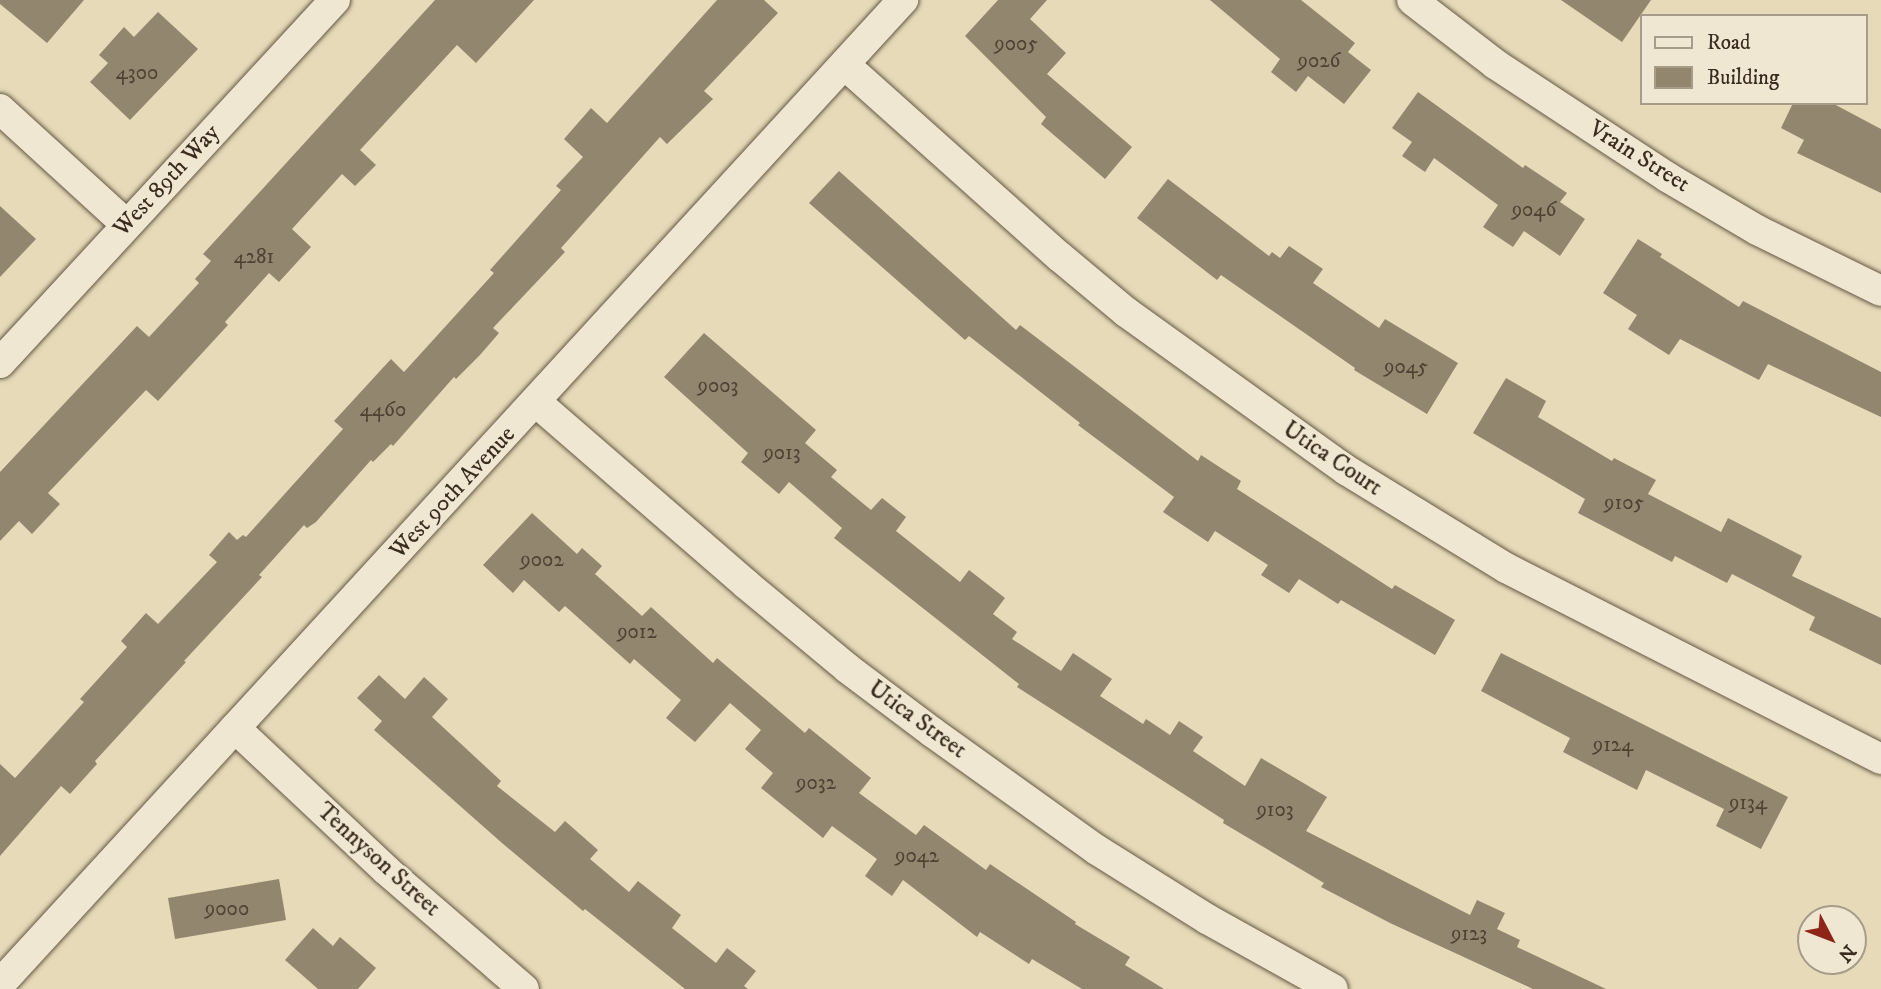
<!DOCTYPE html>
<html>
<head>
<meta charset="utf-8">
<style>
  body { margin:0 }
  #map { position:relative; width:1881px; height:989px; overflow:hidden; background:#e6dab8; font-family:"IM FELL DW Pica",serif }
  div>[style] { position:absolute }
  .building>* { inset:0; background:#93866f }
  .roads { filter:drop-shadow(0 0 2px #655845) drop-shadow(0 0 2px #655845) }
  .minor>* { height:30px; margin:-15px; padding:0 15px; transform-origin:15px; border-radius:15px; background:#efe7d1 }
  span { translate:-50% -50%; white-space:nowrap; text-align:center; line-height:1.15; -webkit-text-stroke:6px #efe7d1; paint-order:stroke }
  .number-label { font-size:21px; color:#504233 }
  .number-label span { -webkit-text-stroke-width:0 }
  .street-label { font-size:24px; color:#3a2c1f }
  .legend { position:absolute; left:1640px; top:14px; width:228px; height:91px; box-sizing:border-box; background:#efe7d1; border:2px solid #a79c8a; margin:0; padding:9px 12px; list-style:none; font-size:21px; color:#3a2c1f }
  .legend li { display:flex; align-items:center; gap:14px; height:35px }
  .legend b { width:35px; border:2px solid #a79c8a }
  .north { position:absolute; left:1797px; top:905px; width:70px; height:70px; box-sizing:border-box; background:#efe7d1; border:2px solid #a79c8a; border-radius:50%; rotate:132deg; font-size:19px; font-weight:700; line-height:28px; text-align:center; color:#3a2c1f }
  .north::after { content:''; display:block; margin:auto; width:24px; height:32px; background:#8f2418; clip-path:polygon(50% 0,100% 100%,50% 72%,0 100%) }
</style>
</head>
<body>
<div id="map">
  <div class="building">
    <i style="clip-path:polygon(0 0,84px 0,47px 43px,0 4px)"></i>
    <i style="clip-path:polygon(435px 0,534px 0,476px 63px,457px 45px,360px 150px,376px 165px,355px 186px,342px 174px,292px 229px,311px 247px,279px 282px,269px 273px,225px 322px,228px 325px,158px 401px,146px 390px,48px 493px,60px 504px,32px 534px,19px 521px,0 541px,0 472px,137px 326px,149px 337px,199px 283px,195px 279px,211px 261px,203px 254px)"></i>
    <i style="clip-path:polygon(717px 0,764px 0,778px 13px,704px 91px,713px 99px,667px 144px,660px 137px,561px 248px,565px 252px,493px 328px,499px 333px,480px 355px,456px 379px,454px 377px,393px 446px,391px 444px,373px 462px,371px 460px,316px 522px,307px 528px,304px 525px,259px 575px,262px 577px,184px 661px,186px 662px,95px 761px,97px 764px,70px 794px,61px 786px,0 856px,0 764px,15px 778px,84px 702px,80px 699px,127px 647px,121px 641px,146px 613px,158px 624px,217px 562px,209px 555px,229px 532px,237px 540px,243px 535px,246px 537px,343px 429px,334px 421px,391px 359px,404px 372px,494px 273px,490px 270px,561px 190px,556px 186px,583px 157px,564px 139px,591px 108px,607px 123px)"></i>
    <i style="clip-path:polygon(998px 0,1047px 0,1030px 19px,1066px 53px,1047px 74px,1132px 147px,1105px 179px,1041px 124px,1046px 117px,965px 36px)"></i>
    <i style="clip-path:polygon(1210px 0,1301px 0,1355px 43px,1348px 52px,1371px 70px,1344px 104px,1308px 76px,1296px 92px,1271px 72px,1280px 59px)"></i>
    <i style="clip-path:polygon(1561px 0,1651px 0,1622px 42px)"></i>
    <i style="clip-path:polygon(158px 12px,198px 49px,130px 120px,90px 82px,108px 63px,99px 55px,124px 27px,134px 37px)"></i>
    <i style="clip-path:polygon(1418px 92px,1523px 168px,1525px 165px,1567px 193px,1560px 202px,1585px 219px,1560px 256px,1524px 231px,1513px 247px,1483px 227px,1498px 205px,1434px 158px,1425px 172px,1402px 156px,1412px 142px,1392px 128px)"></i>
    <i style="clip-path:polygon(1793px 103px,1832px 103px,1881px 129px,1881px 193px,1797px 153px,1804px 140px,1781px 128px)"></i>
    <i style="clip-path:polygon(839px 171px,1016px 330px,1020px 325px,1198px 461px,1201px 455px,1241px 481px,1237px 489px,1392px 589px,1395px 585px,1455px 620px,1435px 655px,1341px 600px,1338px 604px,1299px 579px,1289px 593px,1261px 575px,1268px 565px,1215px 531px,1208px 542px,1163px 512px,1174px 497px,1078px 425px,1080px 423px,969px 336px,965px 340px,809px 203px)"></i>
    <i style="clip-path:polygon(1168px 179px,1269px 256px,1272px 252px,1280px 258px,1289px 246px,1323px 269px,1313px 283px,1379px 328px,1385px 319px,1458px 363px,1427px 414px,1354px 370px,1355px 368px,1221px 275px,1217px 280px,1137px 218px)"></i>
    <i style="clip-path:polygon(0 206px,36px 239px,0 277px)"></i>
    <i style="clip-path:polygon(1638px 239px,1662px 254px,1660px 257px,1739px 307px,1743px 301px,1881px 372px,1881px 417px,1768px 364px,1759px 380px,1680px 339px,1669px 355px,1628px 329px,1637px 315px,1603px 293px)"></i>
    <i style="clip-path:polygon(704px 333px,816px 430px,805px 443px,837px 470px,831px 477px,871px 510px,882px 498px,906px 517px,896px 531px,960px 582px,969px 570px,1005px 598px,993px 614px,1017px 632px,1012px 639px,1061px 671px,1073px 653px,1112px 679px,1100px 696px,1143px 724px,1146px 719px,1170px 735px,1179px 721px,1203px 737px,1193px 751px,1245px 786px,1261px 758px,1327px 797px,1306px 831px,1470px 915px,1477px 900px,1505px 913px,1497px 929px,1520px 940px,1517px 947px,1606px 989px,1533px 989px,1390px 923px,1321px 887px,1324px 883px,1223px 823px,1224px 820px,1017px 687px,1019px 684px,834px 538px,842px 528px,789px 482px,779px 494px,741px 462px,748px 453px,664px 377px)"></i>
    <i style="clip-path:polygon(1506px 378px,1546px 401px,1538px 417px,1612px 461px,1614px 458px,1656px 480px,1648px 494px,1721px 532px,1728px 518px,1802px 556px,1792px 576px,1881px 618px,1881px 665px,1809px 630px,1815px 617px,1732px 574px,1727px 583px,1675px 556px,1672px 562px,1578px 513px,1585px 499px,1473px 433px)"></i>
    <i style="clip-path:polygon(532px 513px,577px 554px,582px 548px,602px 566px,595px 574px,642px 616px,651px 607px,713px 663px,717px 658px,805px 733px,809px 728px,871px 778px,859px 793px,916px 835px,924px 825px,986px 870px,990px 864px,1076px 922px,1075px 924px,1130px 957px,1125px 965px,1164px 989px,1082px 989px,1032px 959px,1029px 964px,980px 932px,977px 937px,903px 880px,892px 896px,865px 876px,877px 859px,832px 826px,823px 838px,761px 788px,773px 773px,745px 749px,761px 730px,730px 703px,695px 742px,666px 718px,681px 700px,634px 659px,630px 664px,565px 606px,559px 612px,524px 580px,513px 593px,483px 565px)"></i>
    <i style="clip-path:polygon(1501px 653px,1788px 797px,1761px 849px,1716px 826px,1724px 809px,1646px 770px,1637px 790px,1563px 752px,1570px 738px,1481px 691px)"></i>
    <i style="clip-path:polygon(379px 675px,405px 699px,424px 677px,448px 699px,432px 717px,501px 781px,497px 786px,555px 832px,565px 821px,598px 850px,590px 859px,629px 892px,638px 881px,681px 915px,672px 928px,716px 963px,727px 948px,756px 971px,744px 986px,748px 989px,685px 989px,585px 909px,583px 911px,502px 843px,374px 730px,382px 721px,357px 698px)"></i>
    <i style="clip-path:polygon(279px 879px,286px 920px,175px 939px,168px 898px)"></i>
    <i style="clip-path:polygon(313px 928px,333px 946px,340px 937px,376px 968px,358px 989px,318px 989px,285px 960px)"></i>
  </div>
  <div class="roads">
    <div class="minor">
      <i style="left:1412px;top:0;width:105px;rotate:37.6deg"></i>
      <i style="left:1495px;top:64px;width:206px;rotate:33.3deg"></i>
      <i style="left:1667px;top:177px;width:104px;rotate:30.5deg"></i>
      <i style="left:1757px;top:230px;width:138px;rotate:26.2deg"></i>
      <i style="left:845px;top:65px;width:288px;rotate:41.8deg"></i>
      <i style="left:1060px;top:257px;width:86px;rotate:39.8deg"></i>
      <i style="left:1126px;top:312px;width:271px;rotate:35.7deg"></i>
      <i style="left:1346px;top:470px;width:188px;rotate:31.5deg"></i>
      <i style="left:1506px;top:568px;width:421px;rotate:27deg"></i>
      <i style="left:0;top:109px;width:171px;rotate:42.4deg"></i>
      <i style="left:0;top:363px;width:494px;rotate:-47.3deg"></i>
      <i style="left:536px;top:402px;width:278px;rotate:40.9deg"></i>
      <i style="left:746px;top:584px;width:131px;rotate:39.7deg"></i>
      <i style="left:847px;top:668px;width:106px;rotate:37deg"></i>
      <i style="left:932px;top:732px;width:203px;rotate:35.6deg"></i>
      <i style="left:1097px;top:850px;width:130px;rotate:32.1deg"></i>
      <i style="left:1207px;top:919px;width:144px;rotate:29.1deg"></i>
      <i style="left:235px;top:728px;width:207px;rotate:43.2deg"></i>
      <i style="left:386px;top:870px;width:182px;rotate:40.8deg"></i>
      <i style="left:0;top:984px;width:1336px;rotate:-47.46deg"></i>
    </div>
  </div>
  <div class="number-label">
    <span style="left:1016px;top:44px">9005</span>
    <span style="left:1319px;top:61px">9026</span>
    <span style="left:137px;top:73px">4300</span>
    <span style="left:1534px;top:210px">9046</span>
    <span style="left:254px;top:257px">4281</span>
    <span style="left:1406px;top:367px">9045</span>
    <span style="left:718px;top:386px">9003</span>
    <span style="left:383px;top:410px">4460</span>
    <span style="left:782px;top:453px">9013</span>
    <span style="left:1624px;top:503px">9105</span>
    <span style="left:542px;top:560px">9002</span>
    <span style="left:637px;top:632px">9012</span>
    <span style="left:1613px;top:745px">9124</span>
    <span style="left:816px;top:783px">9032</span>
    <span style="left:1748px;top:803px">9134</span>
    <span style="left:1275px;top:810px">9103</span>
    <span style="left:917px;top:856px">9042</span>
    <span style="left:227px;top:909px">9000</span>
    <span style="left:1469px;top:934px">9123</span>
  </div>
  <div class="street-label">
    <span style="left:1639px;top:157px;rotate:32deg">Vrain Street</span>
    <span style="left:167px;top:181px;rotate:-47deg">West 89th Way</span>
    <span style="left:1332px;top:459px;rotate:34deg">Utica Court</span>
    <span style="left:453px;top:493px;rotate:-47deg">West 90th Avenue</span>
    <span style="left:917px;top:720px;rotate:36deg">Utica Street</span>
    <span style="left:378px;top:860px;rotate:42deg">Tennyson Street</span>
  </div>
  <ul class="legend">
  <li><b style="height:9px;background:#efe7d1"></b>Road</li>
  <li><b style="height:19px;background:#93866f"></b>Building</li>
  </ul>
  <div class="north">N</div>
</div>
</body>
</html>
